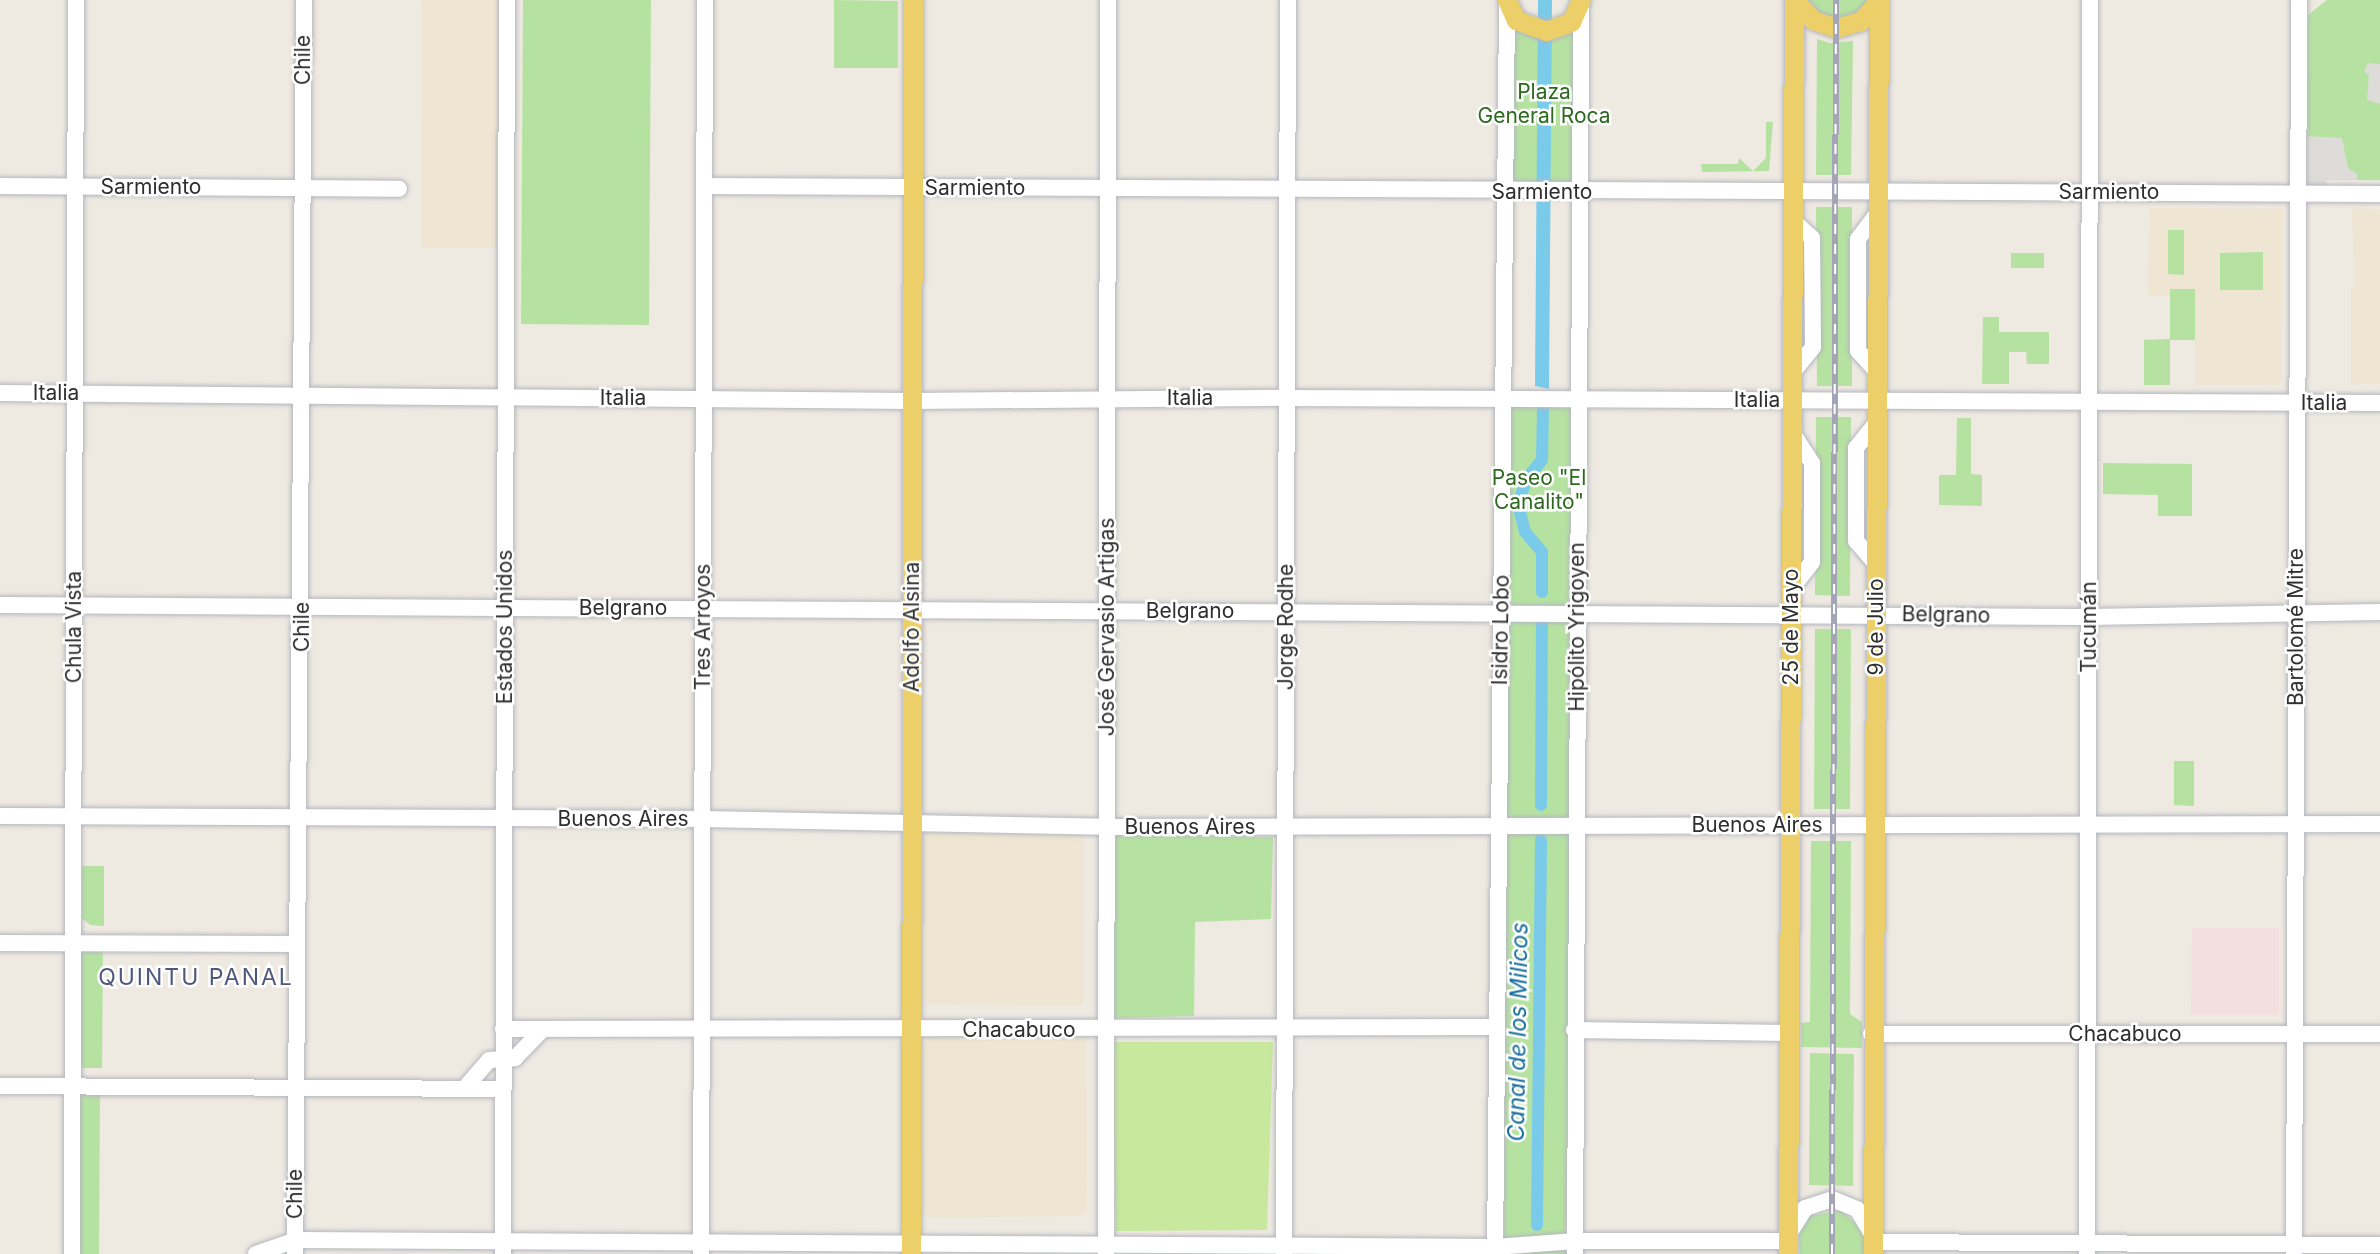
<!DOCTYPE html>
<html>
<head>
<meta charset="utf-8">
<style>
  body { margin:0 }
  #map { position:relative; width:2380px; height:1254px; overflow:hidden; background:#eee9e1; font-family:Inter,sans-serif }
  div>[style] { position:absolute }
  .education>* { inset:0; background:#eee6d2 }
  .medical>* { inset:0; background:#f4dfe0 }
  .green>* { inset:0; background:#b6e2a1 }
  .pitch>* { inset:0; background:#c7e89d }
  .plaza>* { inset:0; background:#dedcd8 }
  .water>* { inset:0; background:#7acbea }
  .canal>* { height:12px; margin:-6px; padding:0 6px; transform-origin:6px; border-radius:6px; background:#7acbea }
  .roads { filter:drop-shadow(0 0 2px #b4b7c0) drop-shadow(0 0 2px #b4b7c0) }
  .minor>* { height:16px; margin:-8px; padding:0 8px; transform-origin:8px; border-radius:8px; background:#fff }
  .major>* { height:19px; margin:-9.5px; padding:0 9.5px; transform-origin:9.5px; border-radius:9.5px; background:#eccf69 }
  .rail>* { height:6px; margin-top:-3px; transform-origin:0; background:repeating-linear-gradient(90deg,#fff 0 10px,#a4a6b7 0 20px); box-sizing:border-box; border-block:2px solid #a4a6b7 }
  span { translate:-50% -50%; white-space:nowrap; text-align:center; line-height:1.15; -webkit-text-stroke:5px #fff; paint-order:stroke }
  .street-label { font-size:21px; color:#2e2e2e }
  .park-label { font-size:21px; color:#2d6a1f }
  .neighbourhood-label { font-size:23px; color:#4f577d; letter-spacing:2px }
  .water-label { font-size:23px; color:#146b9c; font-style:italic }
</style>
</head>
<body>
<div id="map">
  <div class="education">
    <i style="clip-path:polygon(422px 0,502px 0,501px 248px,421px 248px)"></i>
    <i style="clip-path:polygon(2149px 208px,2283px 209px,2282px 381px,2278px 385px,2195px 385px,2195px 340px,2170px 340px,2170px 295px,2148px 295px)"></i>
    <i style="clip-path:polygon(2352px 209px,2380px 210px,2380px 384px,2351px 384px,2351px 287px,2355px 286px)"></i>
    <i style="clip-path:polygon(929px 829px,1084px 833px,1084px 1001px,1079px 1006px,928px 1004px,924px 999px,924px 834px)"></i>
    <i style="clip-path:polygon(983px 1035px,1080px 1035px,1086px 1042px,1087px 1210px,1080px 1216px,931px 1218px,922px 1212px,924px 1041px,928px 1037px)"></i>
  </div>
  <div class="medical">
    <i style="clip-path:polygon(2192px 928px,2279px 928px,2279px 1015px,2191px 1015px)"></i>
  </div>
  <div class="green">
    <i style="clip-path:polygon(523px 0,651px 0,649px 325px,521px 324px)"></i>
    <i style="clip-path:polygon(834px 0,898px 1px,898px 68px,834px 68px)"></i>
    <i style="clip-path:polygon(1807px 0,1869px 0,1862px 11px,1843px 19px,1821px 17px)"></i>
    <i style="clip-path:polygon(2327px 0,2380px 0,2380px 180px,2325px 180px,2329px 187px,2307px 180px,2308px 15px)"></i>
    <i style="clip-path:polygon(1512px 26px,1573px 26px,1574px 179px,1569px 182px,1517px 182px,1511px 178px)"></i>
    <i style="clip-path:polygon(1817px 39px,1830px 43px,1853px 41px,1851px 175px,1816px 175px)"></i>
    <i style="clip-path:polygon(1766px 122px,1773px 122px,1769px 171px,1702px 172px,1701px 164px,1738px 164px,1739px 158px,1753px 171px,1766px 158px)"></i>
    <i style="clip-path:polygon(1816px 207px,1852px 207px,1852px 386px,1817px 386px)"></i>
    <i style="clip-path:polygon(2168px 230px,2184px 230px,2184px 275px,2168px 274px)"></i>
    <i style="clip-path:polygon(2263px 252px,2263px 290px,2220px 290px,2220px 253px)"></i>
    <i style="clip-path:polygon(2011px 253px,2044px 253px,2044px 268px,2011px 268px)"></i>
    <i style="clip-path:polygon(2170px 289px,2195px 289px,2195px 340px,2170px 340px,2170px 385px,2144px 385px,2144px 340px,2170px 339px)"></i>
    <i style="clip-path:polygon(1983px 317px,1999px 317px,1999px 332px,2049px 332px,2049px 364px,2027px 364px,2026px 352px,2009px 352px,2009px 384px,1982px 384px)"></i>
    <i style="clip-path:polygon(1507px 399px,1573px 404px,1566px 1254px,1504px 1254px)"></i>
    <i style="clip-path:polygon(1816px 417px,1851px 417px,1850px 596px,1815px 595px)"></i>
    <i style="clip-path:polygon(1957px 418px,1971px 418px,1971px 474px,1982px 475px,1982px 506px,1939px 505px,1939px 475px,1956px 475px)"></i>
    <i style="clip-path:polygon(2103px 463px,2192px 464px,2192px 516px,2158px 516px,2158px 495px,2103px 494px)"></i>
    <i style="clip-path:polygon(1815px 629px,1851px 629px,1850px 809px,1814px 809px)"></i>
    <i style="clip-path:polygon(2174px 761px,2194px 761px,2194px 806px,2174px 805px)"></i>
    <i style="clip-path:polygon(1113px 835px,1273px 837px,1271px 919px,1195px 922px,1194px 1016px,1112px 1018px)"></i>
    <i style="clip-path:polygon(1811px 841px,1851px 841px,1850px 1014px,1862px 1022px,1862px 1048px,1801px 1047px,1801px 1023px,1810px 1022px)"></i>
    <i style="clip-path:polygon(82px 866px,104px 866px,104px 926px,90px 925px,82px 918px)"></i>
    <i style="clip-path:polygon(88px 945px,103px 945px,102px 1068px,83px 1068px,80px 1063px,80px 952px)"></i>
    <i style="clip-path:polygon(1810px 1053px,1854px 1054px,1853px 1186px,1809px 1185px)"></i>
    <i style="clip-path:polygon(100px 1088px,99px 1254px,75px 1254px,80px 1093px)"></i>
    <i style="clip-path:polygon(1841px 1210px,1864px 1231px,1864px 1254px,1800px 1254px,1799px 1234px,1810px 1216px)"></i>
  </div>
  <div class="pitch">
    <i style="clip-path:polygon(1112px 1042px,1273px 1042px,1267px 1230px,1116px 1231px)"></i>
  </div>
  <div class="plaza">
    <i style="clip-path:polygon(2368px 63px,2380px 64px,2380px 104px,2367px 100px,2369px 75px,2364px 71px)"></i>
    <i style="clip-path:polygon(2304px 136px,2342px 138px,2348px 168px,2357px 174px,2357px 180px,2325px 180px,2329px 187px,2305px 185px)"></i>
  </div>
  <div class="water">
    <i style="clip-path:polygon(1538px 0,1552px 0,1549px 389px,1535px 386px)"></i>
  </div>
  <div class="canal">
    <i style="left:1542px;top:592px;width:40px;rotate:-90deg"></i>
    <i style="left:1542px;top:552px;width:26px;rotate:-130deg"></i>
    <i style="left:1525px;top:532px;width:29px;rotate:-104deg"></i>
    <i style="left:1518px;top:504px;width:28px;rotate:-71deg"></i>
    <i style="left:1527px;top:478px;width:23px;rotate:-50deg"></i>
    <i style="left:1542px;top:460px;width:50px;rotate:-88.9deg"></i>
    <i style="left:1541px;top:805px;width:184px;rotate:-89.7deg"></i>
    <i style="left:1537px;top:1225px;width:385px;rotate:-89.4deg"></i>
  </div>
  <div class="roads">
    <div class="minor">
      <i style="left:0;top:186px;width:399px;rotate:0.4deg"></i>
      <i style="left:705px;top:186px;width:1675px;rotate:0.27deg"></i>
      <i style="left:1793px;top:372px;width:32px;rotate:-51deg"></i>
      <i style="left:1813px;top:347px;width:109px;rotate:-90.5deg"></i>
      <i style="left:1812px;top:238px;width:25px;rotate:-138deg"></i>
      <i style="left:1878px;top:373px;width:30px;rotate:-132deg"></i>
      <i style="left:1858px;top:351px;width:112px;rotate:-90deg"></i>
      <i style="left:1858px;top:239px;width:34px;rotate:-53deg"></i>
      <i style="left:0;top:393px;width:912px;rotate:0.5deg"></i>
      <i style="left:912px;top:401px;width:375px;rotate:-0.5deg"></i>
      <i style="left:1287px;top:398px;width:1093px;rotate:0.26deg"></i>
      <i style="left:1876px;top:564px;width:30px;rotate:-131deg"></i>
      <i style="left:1856px;top:541px;width:93px;rotate:-90deg"></i>
      <i style="left:1856px;top:448px;width:33px;rotate:-51deg"></i>
      <i style="left:1791px;top:589px;width:34px;rotate:-52deg"></i>
      <i style="left:1812px;top:562px;width:99px;rotate:-90deg"></i>
      <i style="left:1812px;top:463px;width:35px;rotate:-123deg"></i>
      <i style="left:0;top:605px;width:2089px;rotate:0.33deg"></i>
      <i style="left:2089px;top:617px;width:291px;rotate:-1deg"></i>
      <i style="left:0;top:816px;width:703px;rotate:0.24deg"></i>
      <i style="left:703px;top:819px;width:404px;rotate:1.1deg"></i>
      <i style="left:1107px;top:827px;width:1273px;rotate:-0.14deg"></i>
      <i style="left:0;top:943px;width:297px;rotate:0.2deg"></i>
      <i style="left:503px;top:1029px;width:994px;rotate:-0.12deg"></i>
      <i style="left:1574px;top:1030px;width:215px;rotate:0.8deg"></i>
      <i style="left:1871px;top:1034px;width:509px"></i>
      <i style="left:0;top:1086px;width:503px;rotate:0.34deg"></i>
      <i style="left:464px;top:1089px;width:38px;rotate:-49deg"></i>
      <i style="left:489px;top:1060px;width:26px;rotate:-4deg"></i>
      <i style="left:515px;top:1058px;width:39px;rotate:-46deg"></i>
      <i style="left:1789px;top:1234px;width:31px;rotate:-58deg"></i>
      <i style="left:1805px;top:1208px;width:28px;rotate:-18deg"></i>
      <i style="left:1832px;top:1199px;width:27px;rotate:22deg"></i>
      <i style="left:1857px;top:1209px;width:29px;rotate:59deg"></i>
      <i style="left:1873px;top:1242px;width:507px;rotate:0.34deg"></i>
      <i style="left:72px;top:1254px;width:1254px;rotate:-89.82deg"></i>
      <i style="left:256px;top:1254px;width:42px;rotate:-19.3deg"></i>
      <i style="left:296px;top:1240px;width:1199px;rotate:0.33deg"></i>
      <i style="left:1495px;top:1247px;width:81px;rotate:-4.2deg"></i>
      <i style="left:1576px;top:1241px;width:212px"></i>
      <i style="left:295px;top:1254px;width:1254px;rotate:-89.59deg"></i>
      <i style="left:503px;top:1254px;width:1254px;rotate:-89.82deg"></i>
      <i style="left:701px;top:1254px;width:1254px;rotate:-89.82deg"></i>
      <i style="left:1106px;top:1254px;width:1254px;rotate:-89.91deg"></i>
      <i style="left:1284px;top:1254px;width:1254px;rotate:-89.82deg"></i>
      <i style="left:1495px;top:1254px;width:1248px;rotate:-89.45deg"></i>
      <i style="left:1575px;top:1254px;width:1249px;rotate:-89.72deg"></i>
      <i style="left:2087px;top:1254px;width:1254px;rotate:-89.86deg"></i>
      <i style="left:2294px;top:1254px;width:1254px;rotate:-89.77deg"></i>
    </div>
    <div class="major">
      <i style="left:1507px;top:0;width:22px;rotate:66deg"></i>
      <i style="left:1516px;top:20px;width:32px;rotate:20deg"></i>
      <i style="left:1546px;top:31px;width:27px;rotate:-20deg"></i>
      <i style="left:1571px;top:22px;width:24px;rotate:-66deg"></i>
      <i style="left:1794px;top:0;width:28px;rotate:46deg"></i>
      <i style="left:1813px;top:20px;width:24px;rotate:19deg"></i>
      <i style="left:1836px;top:28px;width:26px;rotate:-16deg"></i>
      <i style="left:1861px;top:21px;width:28px;rotate:-49deg"></i>
      <i style="left:911px;top:1254px;width:1254px;rotate:-89.91deg"></i>
      <i style="left:1788px;top:1254px;width:1254px;rotate:-89.73deg"></i>
      <i style="left:1873px;top:1254px;width:1254px;rotate:-89.73deg"></i>
    </div>
  </div>
  <div class="rail">
    <i style="left:1832px;top:1254px;width:1254px;rotate:-89.82deg"></i>
  </div>
  <div class="street-label">
    <span style="left:303px;top:60px;rotate:-90deg">Chile</span>
    <span style="left:151px;top:187px">Sarmiento</span>
    <span style="left:975px;top:188px">Sarmiento</span>
    <span style="left:1542px;top:192px">Sarmiento</span>
    <span style="left:2109px;top:192px">Sarmiento</span>
    <span style="left:56px;top:393px">Italia</span>
    <span style="left:623px;top:398px">Italia</span>
    <span style="left:1190px;top:398px">Italia</span>
    <span style="left:1757px;top:400px">Italia</span>
    <span style="left:2324px;top:403px">Italia</span>
    <span style="left:623px;top:608px">Belgrano</span>
    <span style="left:1190px;top:611px">Belgrano</span>
    <span style="left:1946px;top:615px;rotate:1deg">Belgrano</span>
    <span style="left:74px;top:627px;rotate:-90deg">Chula Vista</span>
    <span style="left:302px;top:627px;rotate:-90deg">Chile</span>
    <span style="left:505px;top:627px;rotate:-90deg">Estados Unidos</span>
    <span style="left:703px;top:627px;rotate:-90deg">Tres Arroyos</span>
    <span style="left:912px;top:627px;rotate:-90deg">Adolfo Alsina</span>
    <span style="left:1107px;top:627px;rotate:-90deg">José Gervasio Artigas</span>
    <span style="left:1286px;top:627px;rotate:-90deg">Jorge Rodhe</span>
    <span style="left:1577px;top:627px;rotate:-90deg">Hipólito Yrigoyen</span>
    <span style="left:1791px;top:627px;rotate:-90deg">25 de Mayo</span>
    <span style="left:1876px;top:627px;rotate:-90deg">9 de Julio</span>
    <span style="left:2089px;top:627px;rotate:-90deg">Tucumán</span>
    <span style="left:2296px;top:627px;rotate:-90deg">Bartolomé Mitre</span>
    <span style="left:1501px;top:630px;rotate:-89deg">Isidro Lobo</span>
    <span style="left:623px;top:819px">Buenos Aires</span>
    <span style="left:1757px;top:825px">Buenos Aires</span>
    <span style="left:1190px;top:827px">Buenos Aires</span>
    <span style="left:1019px;top:1030px">Chacabuco</span>
    <span style="left:2125px;top:1034px">Chacabuco</span>
    <span style="left:295px;top:1194px;rotate:-90deg">Chile</span>
  </div>
  <div class="park-label">
    <span style="left:1544px;top:104px">Plaza<br>General Roca</span>
    <span style="left:1539px;top:490px">Paseo "El<br>Canalito"</span>
  </div>
  <div class="neighbourhood-label">
    <span style="left:196px;top:977px">QUINTU PANAL</span>
  </div>
  <div class="water-label">
    <span style="left:1518px;top:1032px;rotate:-89deg">Canal de los Milicos</span>
  </div>
</div>
</body>
</html>
